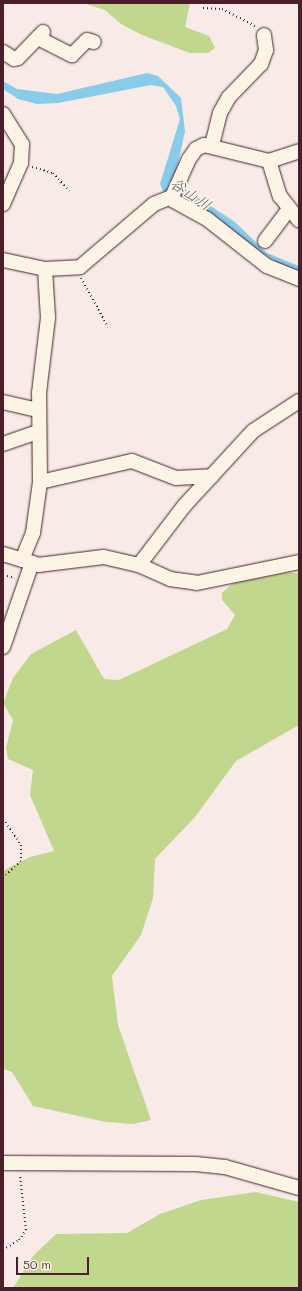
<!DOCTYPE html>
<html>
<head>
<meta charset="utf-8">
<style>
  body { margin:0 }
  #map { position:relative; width:302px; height:1291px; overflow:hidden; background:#f8ebe7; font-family:Mali,"Klee One",sans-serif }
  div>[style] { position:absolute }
  .green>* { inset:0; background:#c1d78d }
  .water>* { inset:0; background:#87cce9 }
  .path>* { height:2px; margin-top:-1px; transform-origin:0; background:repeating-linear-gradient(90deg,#4a1f2b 0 1px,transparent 0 4px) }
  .roads { filter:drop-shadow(0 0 1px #4a1f2b) drop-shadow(0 0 1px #4a1f2b) }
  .minor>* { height:14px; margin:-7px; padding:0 7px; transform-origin:7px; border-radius:7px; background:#fcf5e5 }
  span { translate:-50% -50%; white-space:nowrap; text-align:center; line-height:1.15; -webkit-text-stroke:3.5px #fcf5e5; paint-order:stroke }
  .water-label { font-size:15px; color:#5c5364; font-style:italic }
  .frame { position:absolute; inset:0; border:4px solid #4a1f2b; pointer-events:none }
  .scale { position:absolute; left:16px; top:1257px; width:73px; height:18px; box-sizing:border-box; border:2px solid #4a1f2b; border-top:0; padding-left:5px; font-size:12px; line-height:14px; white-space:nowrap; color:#4a1f2b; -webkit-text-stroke:3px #fcf5e5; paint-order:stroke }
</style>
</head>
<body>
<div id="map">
  <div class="green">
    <i style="clip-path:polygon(83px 3px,190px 3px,185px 27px,209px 36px,215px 48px,208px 53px,190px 53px,142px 35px,121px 24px,105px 10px)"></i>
    <i style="clip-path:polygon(285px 573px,299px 573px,299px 725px,236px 761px,195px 817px,155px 859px,153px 898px,141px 935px,112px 976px,118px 1025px,151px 1120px,133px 1124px,106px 1122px,33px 1106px,12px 1072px,3px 1069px,3px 871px,30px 857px,54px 851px,30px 795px,33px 770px,8px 759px,6px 748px,13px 720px,3px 703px,13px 678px,31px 654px,76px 630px,104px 679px,119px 680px,227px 629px,235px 615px,222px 600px,222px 593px,233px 583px)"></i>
    <i style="clip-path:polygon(256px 1192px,299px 1202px,299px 1288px,13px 1288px,33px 1256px,56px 1234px,127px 1233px,160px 1214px,201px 1200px)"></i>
  </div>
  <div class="water">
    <i style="clip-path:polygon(147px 73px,158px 76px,181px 98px,185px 131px,174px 182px,235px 222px,267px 253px,299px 266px,299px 276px,163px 191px,160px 184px,180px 119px,176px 106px,163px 87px,151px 85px,58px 103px,37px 104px,18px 99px,3px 89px,3px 81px,17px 89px,57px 94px)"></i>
  </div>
  <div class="path">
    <i style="left:203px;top:8px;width:19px;rotate:3deg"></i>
    <i style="left:222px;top:9px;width:39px;rotate:27deg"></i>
    <i style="left:32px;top:167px;width:22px;rotate:16deg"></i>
    <i style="left:53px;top:173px;width:24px;rotate:48deg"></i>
    <i style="left:81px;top:278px;width:56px;rotate:61.1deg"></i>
    <i style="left:3px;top:575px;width:12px;rotate:14deg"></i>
    <i style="left:3px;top:819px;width:32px;rotate:55deg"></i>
    <i style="left:21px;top:845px;width:16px;rotate:90deg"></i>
    <i style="left:21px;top:861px;width:24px;rotate:138deg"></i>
    <i style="left:3px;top:1250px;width:19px;rotate:-32deg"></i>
    <i style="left:19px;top:1240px;width:12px;rotate:-55deg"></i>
    <i style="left:26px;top:1230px;width:55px;rotate:-96.2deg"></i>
  </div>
  <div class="roads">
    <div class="minor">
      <i style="left:38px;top:38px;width:38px;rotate:27deg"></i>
      <i style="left:72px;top:55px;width:21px;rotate:-45deg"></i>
      <i style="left:87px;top:40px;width:7px;rotate:16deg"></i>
      <i style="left:3px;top:52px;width:13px;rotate:32deg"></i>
      <i style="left:14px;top:59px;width:4px;rotate:-14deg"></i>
      <i style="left:18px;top:58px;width:36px;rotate:-46deg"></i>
      <i style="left:3px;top:114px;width:36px;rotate:58deg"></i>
      <i style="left:22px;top:144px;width:19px;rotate:93deg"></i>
      <i style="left:21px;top:163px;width:45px;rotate:113.7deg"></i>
      <i style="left:212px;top:145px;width:33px;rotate:-76deg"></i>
      <i style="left:220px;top:113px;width:18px;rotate:-61deg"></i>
      <i style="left:229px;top:97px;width:46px;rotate:-45.9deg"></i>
      <i style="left:261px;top:64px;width:15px;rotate:-70deg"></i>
      <i style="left:266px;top:50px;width:15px;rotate:-98deg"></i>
      <i style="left:269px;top:161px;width:37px;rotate:73deg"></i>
      <i style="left:280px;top:196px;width:31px;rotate:52deg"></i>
      <i style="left:171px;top:199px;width:44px;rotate:-65.8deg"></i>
      <i style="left:189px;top:159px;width:12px;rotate:-55deg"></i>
      <i style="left:196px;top:149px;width:9px;rotate:-27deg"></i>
      <i style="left:204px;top:145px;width:67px;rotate:13.8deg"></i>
      <i style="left:269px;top:161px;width:32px;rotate:-18deg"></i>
      <i style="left:265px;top:241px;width:40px;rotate:-53deg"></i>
      <i style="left:3px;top:260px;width:43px;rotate:12.1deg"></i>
      <i style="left:45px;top:269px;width:35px;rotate:-3deg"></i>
      <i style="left:80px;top:267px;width:97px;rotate:-40.4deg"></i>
      <i style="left:154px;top:204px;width:16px;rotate:-22deg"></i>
      <i style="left:169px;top:198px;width:43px;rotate:28.9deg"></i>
      <i style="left:207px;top:219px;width:76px;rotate:38.1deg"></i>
      <i style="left:267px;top:266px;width:35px;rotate:22deg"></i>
      <i style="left:3px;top:402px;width:36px;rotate:13deg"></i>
      <i style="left:3px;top:444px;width:37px;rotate:-19deg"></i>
      <i style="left:40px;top:482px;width:94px;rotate:-12.9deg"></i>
      <i style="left:132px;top:461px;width:47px;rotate:21.1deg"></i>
      <i style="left:176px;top:478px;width:36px;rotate:-3deg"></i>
      <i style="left:3px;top:554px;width:37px;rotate:17deg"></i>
      <i style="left:38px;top:565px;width:66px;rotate:-6.9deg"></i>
      <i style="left:104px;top:557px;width:36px;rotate:13deg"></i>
      <i style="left:139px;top:565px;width:34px;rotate:24deg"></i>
      <i style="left:170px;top:579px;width:27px;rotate:8deg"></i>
      <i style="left:197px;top:583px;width:104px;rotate:-11.6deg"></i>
      <i style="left:22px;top:560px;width:29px;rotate:-68deg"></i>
      <i style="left:33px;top:533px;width:51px;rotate:-82.2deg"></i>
      <i style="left:40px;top:482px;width:89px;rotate:-90.6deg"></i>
      <i style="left:39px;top:393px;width:76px;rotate:-83.2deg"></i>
      <i style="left:48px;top:318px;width:49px;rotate:-93.5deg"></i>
      <i style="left:139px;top:565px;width:74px;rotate:-52.7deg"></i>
      <i style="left:184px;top:506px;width:102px;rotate:-47.4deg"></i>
      <i style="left:253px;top:431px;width:55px;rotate:-33.1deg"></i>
      <i style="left:3px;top:647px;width:89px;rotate:-71deg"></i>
      <i style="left:3px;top:1163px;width:193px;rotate:0.3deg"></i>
      <i style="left:196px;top:1164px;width:29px;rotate:6deg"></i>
      <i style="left:225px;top:1167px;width:77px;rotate:15.8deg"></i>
    </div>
  </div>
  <div class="water-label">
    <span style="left:191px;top:194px;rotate:34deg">谷山川</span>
  </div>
  <div class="frame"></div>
  <div class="scale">50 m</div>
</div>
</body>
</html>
